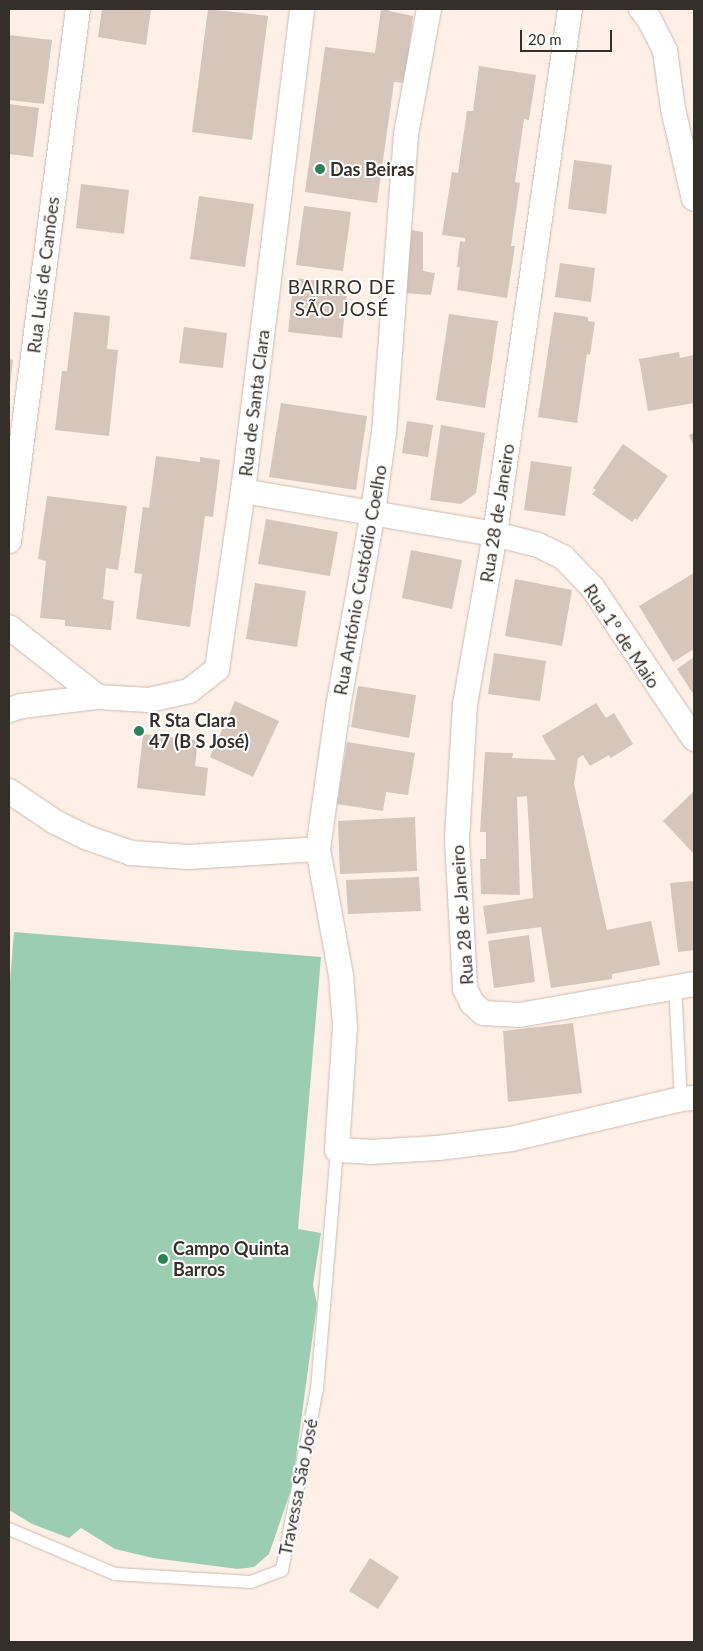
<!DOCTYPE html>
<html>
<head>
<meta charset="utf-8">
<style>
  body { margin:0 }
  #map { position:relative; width:703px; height:1651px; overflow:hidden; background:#fef0e7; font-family:Lato,sans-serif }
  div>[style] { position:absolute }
  .green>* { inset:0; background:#9bceb1 }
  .building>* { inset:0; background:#d5c5ba }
  .roads { filter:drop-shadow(0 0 1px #cabbb0) drop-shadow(0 0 1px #cabbb0) }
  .lane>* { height:12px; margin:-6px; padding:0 6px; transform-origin:6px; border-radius:6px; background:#fff }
  .street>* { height:24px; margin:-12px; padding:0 12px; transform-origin:12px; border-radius:12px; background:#fff }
  .dots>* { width:14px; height:14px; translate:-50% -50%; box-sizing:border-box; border:2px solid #fff; border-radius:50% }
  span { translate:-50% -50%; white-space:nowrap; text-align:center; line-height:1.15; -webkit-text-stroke:4px #fff; paint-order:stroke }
  .poi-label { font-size:18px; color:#352f2a; font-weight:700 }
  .left { translate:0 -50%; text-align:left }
  .street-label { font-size:18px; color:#352f2a }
  .neighbourhood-label { font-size:19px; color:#382c23; letter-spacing:1px }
  .frame { position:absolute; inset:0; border:10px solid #352f2a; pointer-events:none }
  .scale { position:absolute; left:520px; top:30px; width:92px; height:22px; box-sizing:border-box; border:2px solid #352f2a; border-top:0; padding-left:6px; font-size:15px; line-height:18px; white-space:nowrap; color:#352f2a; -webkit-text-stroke:4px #fff; paint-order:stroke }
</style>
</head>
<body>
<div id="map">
  <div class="green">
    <i style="clip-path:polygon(14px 932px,321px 957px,298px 1229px,321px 1233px,313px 1285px,317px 1304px,292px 1487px,269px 1554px,254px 1567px,238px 1569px,153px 1558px,115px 1549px,81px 1528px,69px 1538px,32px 1524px,9px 1510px,9px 993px)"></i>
  </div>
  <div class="building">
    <i style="clip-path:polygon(102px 9px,151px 9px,146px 45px,98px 37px)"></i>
    <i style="clip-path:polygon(208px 9px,268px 16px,252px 140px,192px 132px)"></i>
    <i style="clip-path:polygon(381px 9px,389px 9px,389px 11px,413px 16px,405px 83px,394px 82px,377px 203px,305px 192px,325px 47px,375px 53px)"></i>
    <i style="clip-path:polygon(9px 35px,52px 40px,44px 104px,9px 100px)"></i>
    <i style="clip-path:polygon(479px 66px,536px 75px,529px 120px,524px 119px,515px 182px,520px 183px,511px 246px,515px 246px,507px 298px,457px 290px,460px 267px,457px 267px,460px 241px,465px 242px,465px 238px,442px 235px,452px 172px,458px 173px,467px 111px,473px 111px)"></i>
    <i style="clip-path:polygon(9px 104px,39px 108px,33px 157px,9px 154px)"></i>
    <i style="clip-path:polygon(574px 160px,612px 165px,606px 214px,568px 209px)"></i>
    <i style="clip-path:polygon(81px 184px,129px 190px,124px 234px,76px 228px)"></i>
    <i style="clip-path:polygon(199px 196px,254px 204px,245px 267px,190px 259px)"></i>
    <i style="clip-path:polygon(304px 206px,351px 212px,343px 271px,296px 265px)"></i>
    <i style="clip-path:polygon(406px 229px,423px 232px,423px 271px,435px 273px,431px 295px,404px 293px)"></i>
    <i style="clip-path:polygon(560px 263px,595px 268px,591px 302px,555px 297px)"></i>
    <i style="clip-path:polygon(294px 278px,348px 284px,342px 338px,288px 332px)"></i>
    <i style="clip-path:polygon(74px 312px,110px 316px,107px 349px,118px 350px,109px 436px,55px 430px,62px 371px,67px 371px)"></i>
    <i style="clip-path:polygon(554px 312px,588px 317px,588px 321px,595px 322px,590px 355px,587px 354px,577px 423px,538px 417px)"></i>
    <i style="clip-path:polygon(449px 314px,498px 321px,485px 408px,436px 400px)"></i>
    <i style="clip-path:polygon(184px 327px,227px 333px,223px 368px,179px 363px)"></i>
    <i style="clip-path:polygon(679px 352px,680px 358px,694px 355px,694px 403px,648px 411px,639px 359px)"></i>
    <i style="clip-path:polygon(9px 359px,13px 360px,10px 386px,9px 386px)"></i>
    <i style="clip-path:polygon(281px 403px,367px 416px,356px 490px,269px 477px)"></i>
    <i style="clip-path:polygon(407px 421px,433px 425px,428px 457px,402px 453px)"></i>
    <i style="clip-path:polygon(441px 425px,485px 433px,476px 493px,461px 504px,430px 500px)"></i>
    <i style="clip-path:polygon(694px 433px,694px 447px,689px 435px)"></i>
    <i style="clip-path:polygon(623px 444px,668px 476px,637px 520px,635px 518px,632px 522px,592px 494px,596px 490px,593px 488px)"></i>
    <i style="clip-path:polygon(156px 456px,200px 462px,200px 457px,220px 460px,213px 517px,205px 516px,190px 627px,136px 619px,142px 574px,134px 573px,143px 507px,149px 508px)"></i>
    <i style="clip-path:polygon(531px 461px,572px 467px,565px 516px,524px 510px)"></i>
    <i style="clip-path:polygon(47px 496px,127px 506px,118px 570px,106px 568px,103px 599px,114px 601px,111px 630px,65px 626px,65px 620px,40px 618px,46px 561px,38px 559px)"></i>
    <i style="clip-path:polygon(266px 519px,338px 532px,330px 576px,258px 564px)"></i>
    <i style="clip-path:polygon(411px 550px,462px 560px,452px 609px,402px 598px)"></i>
    <i style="clip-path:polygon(694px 573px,694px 649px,673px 662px,639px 606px)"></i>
    <i style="clip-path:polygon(515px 579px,572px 590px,562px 646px,505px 636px)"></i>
    <i style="clip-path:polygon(255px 583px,306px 591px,297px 647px,246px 639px)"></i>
    <i style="clip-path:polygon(494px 653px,546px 661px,540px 701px,488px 694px)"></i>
    <i style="clip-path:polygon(694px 657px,694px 695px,677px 669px)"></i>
    <i style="clip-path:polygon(358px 686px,416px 695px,409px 738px,351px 727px)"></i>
    <i style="clip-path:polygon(235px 701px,279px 721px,253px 777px,210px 757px)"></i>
    <i style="clip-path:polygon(596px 703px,606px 718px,614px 713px,633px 744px,611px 758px,609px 755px,590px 766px,583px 755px,578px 758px,574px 784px,607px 930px,651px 921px,660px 965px,612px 974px,612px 979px,551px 988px,541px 927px,487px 934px,483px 906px,533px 898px,527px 796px,517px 797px,520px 895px,481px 894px,480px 859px,486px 859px,486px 832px,480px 832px,485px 752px,513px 753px,512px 758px,556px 760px,542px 736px)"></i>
    <i style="clip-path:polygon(143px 734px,198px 740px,195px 766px,208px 768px,205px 796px,137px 788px)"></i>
    <i style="clip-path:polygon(347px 742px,415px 753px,408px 795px,386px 792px,383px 811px,337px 804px)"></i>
    <i style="clip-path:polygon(694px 791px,694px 854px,663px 821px)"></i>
    <i style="clip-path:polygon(415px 817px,417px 871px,340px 874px,338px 821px)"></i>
    <i style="clip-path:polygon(419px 877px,421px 911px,348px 914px,346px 880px)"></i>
    <i style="clip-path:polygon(694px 881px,694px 950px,678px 952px,670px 883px)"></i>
    <i style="clip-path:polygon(529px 935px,535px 982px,494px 988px,488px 941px)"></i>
    <i style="clip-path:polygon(573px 1023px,582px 1093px,508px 1102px,503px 1031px)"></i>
    <i style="clip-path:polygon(370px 1558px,399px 1577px,378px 1609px,349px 1591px)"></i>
  </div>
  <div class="roads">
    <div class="lane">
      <i style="left:675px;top:986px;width:113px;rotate:87deg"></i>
      <i style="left:9px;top:1529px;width:115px;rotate:23deg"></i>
      <i style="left:115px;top:1574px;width:136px;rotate:3.4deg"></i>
      <i style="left:251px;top:1582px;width:33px;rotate:-21deg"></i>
      <i style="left:282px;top:1570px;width:184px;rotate:-79.1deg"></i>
      <i style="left:317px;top:1389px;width:240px;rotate:-85.2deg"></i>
    </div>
    <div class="street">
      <i style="left:429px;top:9px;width:127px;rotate:100.4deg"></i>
      <i style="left:406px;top:134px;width:299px;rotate:94.2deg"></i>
      <i style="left:384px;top:432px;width:81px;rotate:97.8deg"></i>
      <i style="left:373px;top:512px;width:198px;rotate:100.2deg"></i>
      <i style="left:338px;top:707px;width:143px;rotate:98deg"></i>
      <i style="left:318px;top:849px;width:129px;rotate:79.7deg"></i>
      <i style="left:341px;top:976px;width:50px;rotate:85.4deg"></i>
      <i style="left:345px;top:1026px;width:124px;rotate:93.7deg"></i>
      <i style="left:337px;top:1150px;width:33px;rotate:3deg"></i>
      <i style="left:370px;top:1152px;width:68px;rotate:-3.4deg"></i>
      <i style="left:438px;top:1148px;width:74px;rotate:-7deg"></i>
      <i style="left:511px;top:1139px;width:175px;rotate:-13.2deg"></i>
      <i style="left:681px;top:1099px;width:13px;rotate:-4deg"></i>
      <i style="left:570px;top:9px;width:530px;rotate:98.13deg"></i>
      <i style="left:495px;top:534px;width:173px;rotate:100deg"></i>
      <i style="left:465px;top:704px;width:135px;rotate:93.4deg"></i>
      <i style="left:457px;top:839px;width:150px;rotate:86.9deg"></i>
      <i style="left:465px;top:989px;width:16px;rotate:63deg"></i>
      <i style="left:472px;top:1003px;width:15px;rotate:42deg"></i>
      <i style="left:483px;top:1013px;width:37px;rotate:3deg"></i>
      <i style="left:520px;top:1015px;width:177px;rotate:-10.1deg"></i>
      <i style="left:641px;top:9px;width:13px;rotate:51deg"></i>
      <i style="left:649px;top:19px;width:36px;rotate:63deg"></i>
      <i style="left:665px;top:51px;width:59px;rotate:82.1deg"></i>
      <i style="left:673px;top:109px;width:92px;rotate:76.9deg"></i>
      <i style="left:243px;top:491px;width:256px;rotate:9.7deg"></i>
      <i style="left:495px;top:534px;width:44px;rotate:14.3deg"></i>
      <i style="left:538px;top:545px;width:28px;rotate:26deg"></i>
      <i style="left:563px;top:557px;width:42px;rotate:46deg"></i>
      <i style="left:592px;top:587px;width:183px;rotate:56.1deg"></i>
      <i style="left:9px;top:541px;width:536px;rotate:-82.61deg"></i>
      <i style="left:9px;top:627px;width:113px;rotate:38.2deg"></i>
      <i style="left:9px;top:710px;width:13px;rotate:-18deg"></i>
      <i style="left:21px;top:706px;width:78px;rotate:-6.7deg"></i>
      <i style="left:98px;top:697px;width:51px;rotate:3.4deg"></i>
      <i style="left:149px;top:700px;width:41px;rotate:-12.7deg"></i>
      <i style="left:189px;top:691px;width:36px;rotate:-38deg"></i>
      <i style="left:217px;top:669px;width:180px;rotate:-81.7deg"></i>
      <i style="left:243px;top:491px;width:486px;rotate:-83deg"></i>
      <i style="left:9px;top:791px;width:55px;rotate:34deg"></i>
      <i style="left:55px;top:822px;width:37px;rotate:26deg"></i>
      <i style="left:88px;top:838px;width:46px;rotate:19.2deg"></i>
      <i style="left:131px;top:853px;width:58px;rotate:3.9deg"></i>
      <i style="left:189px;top:857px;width:129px;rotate:-3.5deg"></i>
    </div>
  </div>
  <div class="dots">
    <i style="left:320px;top:169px;background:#2c8256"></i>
    <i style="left:139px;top:731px;background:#2c8256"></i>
    <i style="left:163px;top:1259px;background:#2c8256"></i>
  </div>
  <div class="poi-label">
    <span class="left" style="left:330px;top:169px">Das Beiras</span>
    <span class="left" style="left:149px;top:731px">R Sta Clara<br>47 (B S José)</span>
    <span class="left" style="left:173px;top:1259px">Campo Quinta<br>Barros</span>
  </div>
  <div class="street-label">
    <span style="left:43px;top:275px;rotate:-83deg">Rua Luís de Camões</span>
    <span style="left:254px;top:403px;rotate:-83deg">Rua de Santa Clara</span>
    <span style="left:497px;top:513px;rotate:-81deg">Rua 28 de Janeiro</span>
    <span style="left:360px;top:580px;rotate:-80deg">Rua António Custódio Coelho</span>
    <span style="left:622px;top:636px;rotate:56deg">Rua 1º de Maio</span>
    <span style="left:462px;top:915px;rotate:-94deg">Rua 28 de Janeiro</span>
    <span style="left:298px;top:1487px;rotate:-79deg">Travessa São José</span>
  </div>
  <div class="neighbourhood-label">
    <span style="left:342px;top:298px">BAIRRO DE<br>SÃO JOSÉ</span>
  </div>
  <div class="frame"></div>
  <div class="scale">20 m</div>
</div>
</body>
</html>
